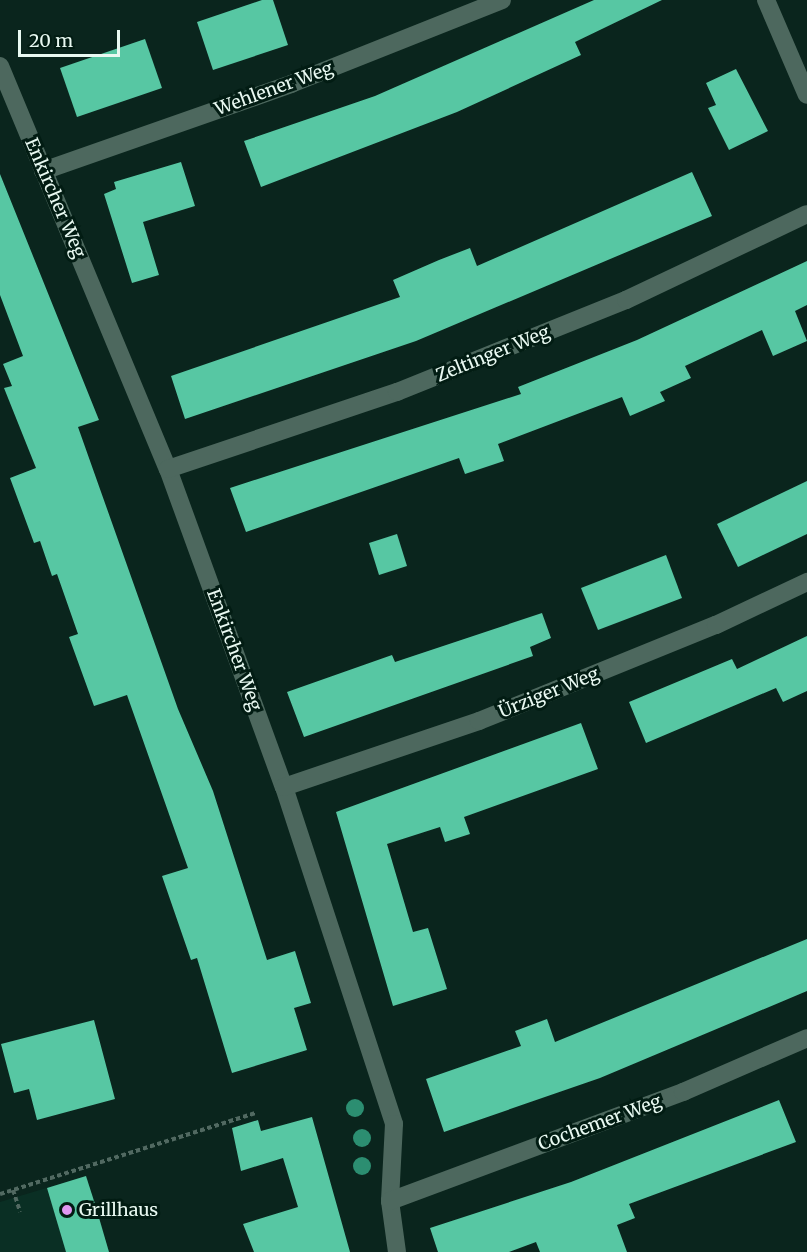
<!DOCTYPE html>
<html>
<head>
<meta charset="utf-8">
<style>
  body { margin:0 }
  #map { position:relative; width:807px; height:1252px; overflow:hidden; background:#0a251d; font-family:Merriweather,serif }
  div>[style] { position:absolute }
  .built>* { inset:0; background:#0a2f24 }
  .building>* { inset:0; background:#57c7a3 }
  .path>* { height:4px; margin-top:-2px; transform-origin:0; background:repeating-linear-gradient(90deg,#516961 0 4.5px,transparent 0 7.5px) }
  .minor>* { height:18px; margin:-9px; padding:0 9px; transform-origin:9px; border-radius:9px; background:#4d685e }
  .trees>* { width:18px; height:18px; margin:-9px; border-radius:50%; background:#2c8e71 }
  .dots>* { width:16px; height:16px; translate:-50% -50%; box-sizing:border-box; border:3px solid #021c13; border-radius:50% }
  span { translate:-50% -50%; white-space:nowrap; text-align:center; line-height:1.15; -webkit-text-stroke:6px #021c13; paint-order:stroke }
  .street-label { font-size:18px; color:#e9f9f2 }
  .poi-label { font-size:18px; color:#e9f9f2 }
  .left { translate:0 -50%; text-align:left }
  .scale { position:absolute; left:18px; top:30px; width:102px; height:27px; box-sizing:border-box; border:3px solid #e9f9f2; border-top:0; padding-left:8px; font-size:18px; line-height:21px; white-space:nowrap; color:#e9f9f2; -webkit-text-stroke:4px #021c13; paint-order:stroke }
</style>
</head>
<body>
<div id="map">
  <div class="built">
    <i style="clip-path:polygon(86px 1176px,109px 1252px,0 1252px,0 1202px)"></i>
  </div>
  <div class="building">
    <i style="clip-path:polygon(262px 0,273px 0,288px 45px,213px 70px,197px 22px)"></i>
    <i style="clip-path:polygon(594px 0,662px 0,575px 42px,581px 55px,457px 112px,261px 187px,244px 141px,375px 96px)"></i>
    <i style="clip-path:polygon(145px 39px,162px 88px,77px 117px,60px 68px)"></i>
    <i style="clip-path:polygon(736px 69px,768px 131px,729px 150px,708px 108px,716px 105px,706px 83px)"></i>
    <i style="clip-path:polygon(181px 162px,195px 206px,143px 222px,159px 275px,132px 283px,104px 194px,116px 189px,114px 182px)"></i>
    <i style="clip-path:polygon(692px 172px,712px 216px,416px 341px,185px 419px,171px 376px,400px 297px,393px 280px,439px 260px,470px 248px,477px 266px)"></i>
    <i style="clip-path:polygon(0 174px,99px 420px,78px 427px,178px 709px,213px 791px,267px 960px,295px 951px,311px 1003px,294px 1008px,307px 1050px,232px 1073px,197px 958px,191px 960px,162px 876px,188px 868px,127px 695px,94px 706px,69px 637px,78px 634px,57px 574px,52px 576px,40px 541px,34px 543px,10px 478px,36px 468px,4px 388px,12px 386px,3px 364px,23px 356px,0 295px)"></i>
    <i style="clip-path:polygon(807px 261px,807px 305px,795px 311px,807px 341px,773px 356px,762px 330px,685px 366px,691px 378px,660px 392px,665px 401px,630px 416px,622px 397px,498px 444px,504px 461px,465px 474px,459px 458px,246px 532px,230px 488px,521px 394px,518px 387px,637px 340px)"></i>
    <i style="clip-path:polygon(807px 481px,807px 534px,738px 567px,717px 524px)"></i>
    <i style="clip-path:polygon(397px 534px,407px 566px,379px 575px,369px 543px)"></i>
    <i style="clip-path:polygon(666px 555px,682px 598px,598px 630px,581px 588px)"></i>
    <i style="clip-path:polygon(542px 613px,551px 638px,530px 647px,533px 656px,304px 737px,287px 692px,392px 655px,395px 662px)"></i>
    <i style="clip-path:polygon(807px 636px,807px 691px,783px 702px,776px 688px,646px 743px,629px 702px,732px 659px,737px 669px)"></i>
    <i style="clip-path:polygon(581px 723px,598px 769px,464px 817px,470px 834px,445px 842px,440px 827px,387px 844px,413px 932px,428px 928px,447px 989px,393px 1006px,336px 812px)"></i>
    <i style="clip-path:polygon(807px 939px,807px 991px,600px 1078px,444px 1132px,426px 1079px,521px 1046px,515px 1031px,547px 1019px,555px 1042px)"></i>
    <i style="clip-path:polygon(94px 1020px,115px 1099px,37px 1120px,29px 1089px,14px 1093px,1px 1044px)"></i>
    <i style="clip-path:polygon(779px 1100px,796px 1142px,629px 1204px,635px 1218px,617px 1225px,627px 1252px,540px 1252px,536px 1242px,509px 1252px,438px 1252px,430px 1228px,571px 1182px)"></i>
    <i style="clip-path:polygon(312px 1117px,350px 1252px,254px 1252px,243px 1224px,298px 1207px,283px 1158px,241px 1171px,232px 1128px,258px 1120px,261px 1131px)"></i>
    <i style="clip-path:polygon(86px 1176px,95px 1204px,109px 1252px,66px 1252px,47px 1188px)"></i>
  </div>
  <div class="path">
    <i style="left:13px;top:1190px;width:23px;rotate:72deg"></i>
    <i style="left:0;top:1194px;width:268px;rotate:-17.6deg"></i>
  </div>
  <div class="minor">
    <i style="left:766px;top:0;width:103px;rotate:66.7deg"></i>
    <i style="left:0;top:66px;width:437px;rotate:67.4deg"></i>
    <i style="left:168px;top:469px;width:338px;rotate:70deg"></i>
    <i style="left:284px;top:787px;width:354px;rotate:71.9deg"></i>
    <i style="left:394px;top:1124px;width:77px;rotate:93deg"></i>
    <i style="left:390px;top:1201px;width:51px;rotate:82.2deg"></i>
    <i style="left:43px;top:171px;width:263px;rotate:-19.3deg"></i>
    <i style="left:291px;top:84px;width:227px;rotate:-21.7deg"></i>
    <i style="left:168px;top:469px;width:242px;rotate:-18.6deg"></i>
    <i style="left:397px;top:392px;width:247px;rotate:-21.9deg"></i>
    <i style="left:626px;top:300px;width:200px;rotate:-25.4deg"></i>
    <i style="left:284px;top:787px;width:206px;rotate:-18.7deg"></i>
    <i style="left:479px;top:721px;width:256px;rotate:-22.1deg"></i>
    <i style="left:716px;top:625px;width:101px;rotate:-25.3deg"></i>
    <i style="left:390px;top:1201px;width:313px;rotate:-20.4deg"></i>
    <i style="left:683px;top:1092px;width:135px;rotate:-23.5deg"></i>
  </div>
  <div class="trees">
    <i style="left:355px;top:1108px"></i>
    <i style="left:362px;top:1138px"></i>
    <i style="left:362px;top:1166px"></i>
  </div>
  <div class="dots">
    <i style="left:67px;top:1210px;background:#df98f1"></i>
  </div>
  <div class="street-label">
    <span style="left:274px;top:89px;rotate:-20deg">Wehlener Weg</span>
    <span style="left:55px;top:198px;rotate:67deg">Enkircher Weg</span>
    <span style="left:493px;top:354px;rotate:-22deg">Zeltinger Weg</span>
    <span style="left:234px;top:650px;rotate:70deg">Enkircher Weg</span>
    <span style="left:549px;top:693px;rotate:-22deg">Ürziger Weg</span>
    <span style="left:600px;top:1123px;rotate:-20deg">Cochemer Weg</span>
  </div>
  <div class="poi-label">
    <span class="left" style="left:79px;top:1210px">Grillhaus</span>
  </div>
  <div class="scale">20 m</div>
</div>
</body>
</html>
